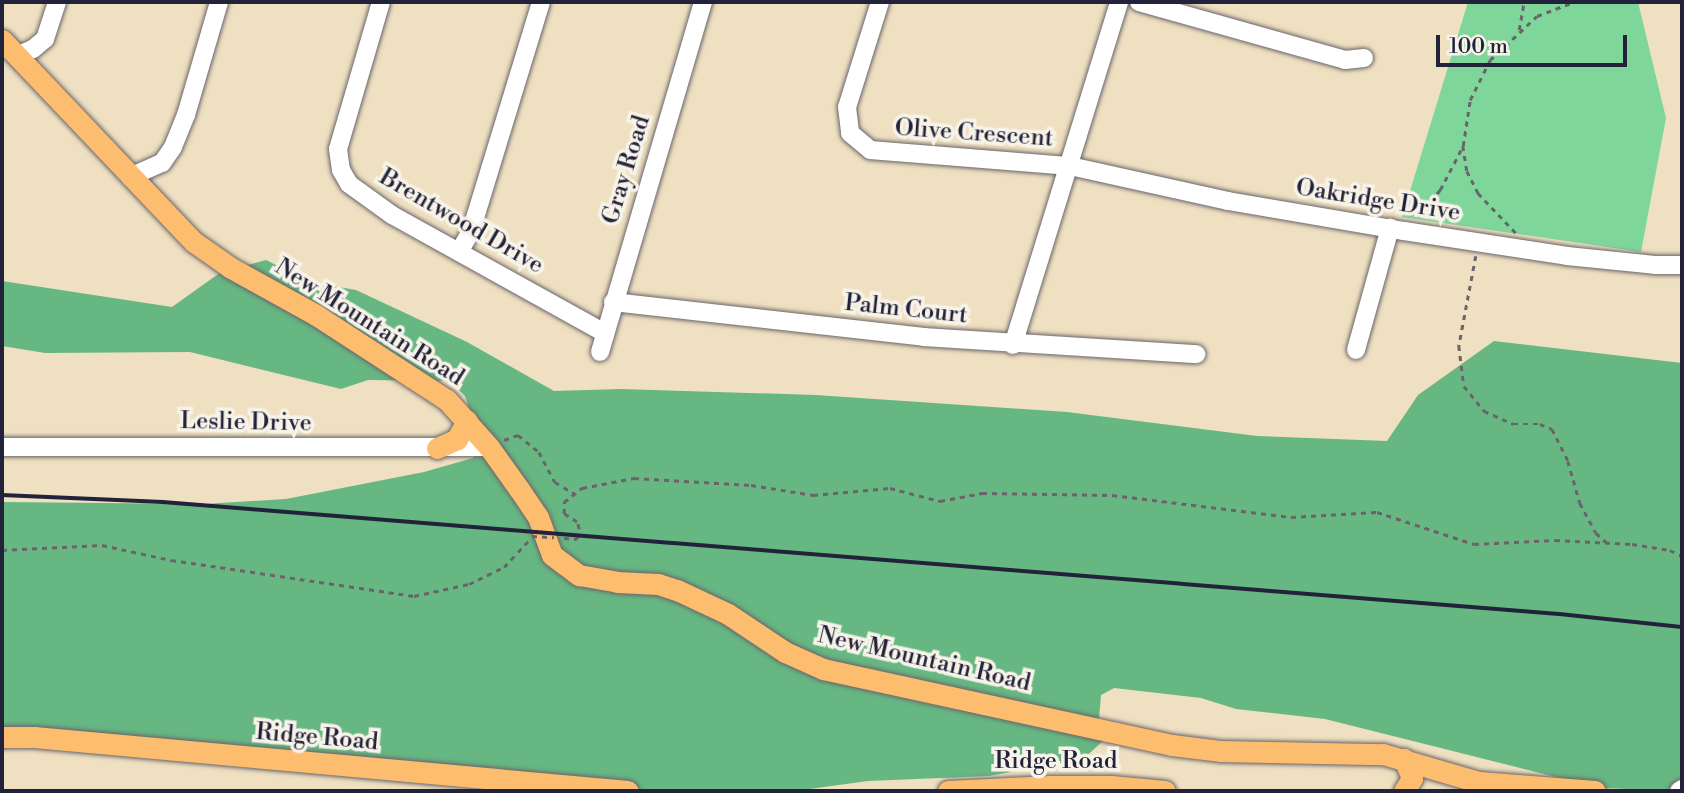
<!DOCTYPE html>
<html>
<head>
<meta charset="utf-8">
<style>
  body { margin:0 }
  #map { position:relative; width:1684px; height:793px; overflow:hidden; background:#efe0c1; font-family:"Libre Bodoni",serif }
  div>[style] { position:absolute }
  .green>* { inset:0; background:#7fd69b }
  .forest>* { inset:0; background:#67b783 }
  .path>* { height:2.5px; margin-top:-1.25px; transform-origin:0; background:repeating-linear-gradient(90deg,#6a646a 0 5px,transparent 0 10px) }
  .roads { filter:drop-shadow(0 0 2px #6a646a) drop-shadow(0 0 2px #6a646a) }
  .minor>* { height:18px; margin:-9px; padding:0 9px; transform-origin:9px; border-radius:9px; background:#fff }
  .major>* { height:21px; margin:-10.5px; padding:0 10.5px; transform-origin:10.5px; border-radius:10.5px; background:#fcbd6f }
  .rail>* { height:3.5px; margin:-1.75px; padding:0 1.75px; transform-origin:1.75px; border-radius:1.75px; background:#22223b }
  .path-bridge>* { height:2.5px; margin-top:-1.25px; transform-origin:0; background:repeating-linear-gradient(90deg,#6a646a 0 5px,transparent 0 10px) }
  span { translate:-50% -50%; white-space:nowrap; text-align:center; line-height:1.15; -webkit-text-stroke:7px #f7f3e8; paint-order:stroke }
  .street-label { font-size:24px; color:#22223b }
  .frame { position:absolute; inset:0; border:4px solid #22223b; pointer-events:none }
  .scale { position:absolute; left:1436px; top:35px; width:191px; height:32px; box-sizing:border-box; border:4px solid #22223b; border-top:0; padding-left:9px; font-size:21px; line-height:24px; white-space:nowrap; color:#22223b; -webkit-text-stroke:5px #f7f3e8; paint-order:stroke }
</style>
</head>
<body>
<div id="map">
  <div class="green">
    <i style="clip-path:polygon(1468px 2px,1638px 2px,1666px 118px,1641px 252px,1402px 217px)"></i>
  </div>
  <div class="forest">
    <i style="clip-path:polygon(266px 260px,310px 282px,356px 290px,467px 342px,554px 391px,621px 389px,816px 395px,1067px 412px,1257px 436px,1387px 441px,1418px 395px,1494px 341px,1682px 363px,1682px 791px,1600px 788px,1325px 719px,1236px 709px,1201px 698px,1114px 688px,1101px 695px,1099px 719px,1103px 741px,1083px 759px,989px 776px,868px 781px,795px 791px,644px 791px,2px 732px,2px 502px,204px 504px,286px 499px,424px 472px,473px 458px,479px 440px,465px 396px,450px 381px,368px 380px,341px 389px,190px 352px,45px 353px,2px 346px,2px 281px,172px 307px,221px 272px)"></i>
  </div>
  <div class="path">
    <i style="left:1519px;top:30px;width:28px;rotate:-80deg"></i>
    <i style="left:1463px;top:146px;width:25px;rotate:81deg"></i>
    <i style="left:1467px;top:171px;width:25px;rotate:63deg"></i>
    <i style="left:1478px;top:193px;width:55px;rotate:46.5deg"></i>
    <i style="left:1418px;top:217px;width:35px;rotate:-51deg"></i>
    <i style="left:1440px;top:190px;width:50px;rotate:-62.4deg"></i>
    <i style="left:1463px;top:146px;width:47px;rotate:-81.3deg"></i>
    <i style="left:1470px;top:100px;width:45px;rotate:-63.4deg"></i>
    <i style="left:1490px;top:60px;width:64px;rotate:-43.1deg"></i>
    <i style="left:1537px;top:16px;width:39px;rotate:-21deg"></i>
    <i style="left:1476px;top:256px;width:92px;rotate:100.7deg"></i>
    <i style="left:1459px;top:346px;width:40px;rotate:82.9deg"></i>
    <i style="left:1464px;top:386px;width:32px;rotate:51deg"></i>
    <i style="left:1484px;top:411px;width:32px;rotate:24deg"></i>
    <i style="left:1513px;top:424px;width:27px"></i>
    <i style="left:1540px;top:424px;width:13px;rotate:23deg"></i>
    <i style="left:1552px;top:429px;width:36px;rotate:63deg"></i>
    <i style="left:1568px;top:461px;width:44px;rotate:74.1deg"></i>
    <i style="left:1580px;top:503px;width:34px;rotate:62deg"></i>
    <i style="left:1596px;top:533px;width:15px;rotate:42deg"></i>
    <i style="left:504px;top:440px;width:15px;rotate:-20deg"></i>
    <i style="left:518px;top:435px;width:27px;rotate:39deg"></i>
    <i style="left:539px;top:452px;width:34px;rotate:62deg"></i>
    <i style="left:555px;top:482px;width:23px;rotate:31deg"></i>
    <i style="left:564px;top:538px;width:13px;rotate:4deg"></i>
    <i style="left:577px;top:539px;width:10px;rotate:-79deg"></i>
    <i style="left:579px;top:529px;width:7px;rotate:-106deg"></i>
    <i style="left:577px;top:522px;width:15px;rotate:-148deg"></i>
    <i style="left:564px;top:514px;width:12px;rotate:-90deg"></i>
    <i style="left:564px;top:502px;width:23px;rotate:-38deg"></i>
    <i style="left:582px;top:488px;width:53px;rotate:-10.9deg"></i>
    <i style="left:634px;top:478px;width:117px;rotate:3.4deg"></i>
    <i style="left:751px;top:485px;width:63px;rotate:9.2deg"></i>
    <i style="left:813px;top:495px;width:77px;rotate:-5.2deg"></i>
    <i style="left:890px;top:488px;width:52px;rotate:14.6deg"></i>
    <i style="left:940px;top:501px;width:43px;rotate:-10.8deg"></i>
    <i style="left:982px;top:493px;width:130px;rotate:0.9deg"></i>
    <i style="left:1112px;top:495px;width:180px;rotate:7deg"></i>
    <i style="left:1291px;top:517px;width:86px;rotate:-3.3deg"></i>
    <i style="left:1377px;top:512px;width:102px;rotate:18.3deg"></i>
    <i style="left:1474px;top:544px;width:81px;rotate:-2.8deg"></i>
    <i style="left:1555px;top:540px;width:77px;rotate:3deg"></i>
    <i style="left:1632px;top:544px;width:38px;rotate:9deg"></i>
    <i style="left:1670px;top:550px;width:13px;rotate:27deg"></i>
    <i style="left:2px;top:550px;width:100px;rotate:-2.9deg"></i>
    <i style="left:102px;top:545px;width:71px;rotate:12.3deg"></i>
    <i style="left:171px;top:560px;width:246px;rotate:8.4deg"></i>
    <i style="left:414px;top:596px;width:56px;rotate:-12.3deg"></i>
    <i style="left:469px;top:584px;width:39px;rotate:-26deg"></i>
    <i style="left:504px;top:567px;width:35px;rotate:-47deg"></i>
  </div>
  <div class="roads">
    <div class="minor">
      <i style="left:381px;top:2px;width:153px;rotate:106.3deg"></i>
      <i style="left:338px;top:149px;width:21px;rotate:82deg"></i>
      <i style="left:341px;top:170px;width:16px;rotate:60deg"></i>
      <i style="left:349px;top:184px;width:53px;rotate:35.8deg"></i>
      <i style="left:392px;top:215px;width:244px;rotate:29deg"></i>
      <i style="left:880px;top:2px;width:110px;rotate:107.4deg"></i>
      <i style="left:847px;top:107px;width:26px;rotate:83deg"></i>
      <i style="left:850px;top:133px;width:26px;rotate:40deg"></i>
      <i style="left:870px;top:150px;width:201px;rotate:4.6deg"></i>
      <i style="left:1070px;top:166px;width:162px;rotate:12.5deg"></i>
      <i style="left:1228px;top:201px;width:179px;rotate:9.7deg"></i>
      <i style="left:1404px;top:231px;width:165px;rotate:8.7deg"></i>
      <i style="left:1567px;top:256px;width:88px;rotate:5.8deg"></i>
      <i style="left:1655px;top:265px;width:27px"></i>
      <i style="left:1139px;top:2px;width:214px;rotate:15.7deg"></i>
      <i style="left:1345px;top:60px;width:19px;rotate:-6deg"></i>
      <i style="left:17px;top:56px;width:17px;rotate:-24deg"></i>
      <i style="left:33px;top:49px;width:16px;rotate:-40deg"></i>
      <i style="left:45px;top:39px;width:39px;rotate:-72deg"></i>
      <i style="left:130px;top:177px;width:35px;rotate:-24deg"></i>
      <i style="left:162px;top:163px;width:19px;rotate:-55deg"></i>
      <i style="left:173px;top:147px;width:35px;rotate:-68deg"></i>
      <i style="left:186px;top:115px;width:118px;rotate:-73.7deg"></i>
      <i style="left:459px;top:252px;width:24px;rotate:-60deg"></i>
      <i style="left:471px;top:231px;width:239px;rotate:-73deg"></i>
      <i style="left:613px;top:302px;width:313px;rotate:6.4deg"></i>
      <i style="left:924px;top:337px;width:273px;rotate:3.6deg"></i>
      <i style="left:1013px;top:345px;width:359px;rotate:-72.8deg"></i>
      <i style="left:1356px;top:350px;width:127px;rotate:-74.4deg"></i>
      <i style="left:600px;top:352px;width:365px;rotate:-73.6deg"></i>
      <i style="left:2px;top:447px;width:487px"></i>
      <i style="left:1679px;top:791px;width:4px;rotate:-34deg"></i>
    </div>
    <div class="major">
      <i style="left:2px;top:40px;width:279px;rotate:46.5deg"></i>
      <i style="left:194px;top:242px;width:45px;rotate:35.1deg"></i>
      <i style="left:231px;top:268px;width:97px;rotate:28.9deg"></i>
      <i style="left:316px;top:315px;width:156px;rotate:33deg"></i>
      <i style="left:447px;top:400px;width:63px;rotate:48.2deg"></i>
      <i style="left:489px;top:447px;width:52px;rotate:54.5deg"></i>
      <i style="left:519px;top:489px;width:34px;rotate:56deg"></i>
      <i style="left:538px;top:517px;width:40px;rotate:69.8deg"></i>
      <i style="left:552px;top:555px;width:34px;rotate:37deg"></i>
      <i style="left:579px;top:575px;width:39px;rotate:10deg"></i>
      <i style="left:617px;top:582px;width:41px;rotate:2.8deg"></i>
      <i style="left:658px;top:584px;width:20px;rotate:18deg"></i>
      <i style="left:677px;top:590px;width:56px;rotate:25.2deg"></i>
      <i style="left:728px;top:614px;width:69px;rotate:33.7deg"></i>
      <i style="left:785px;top:652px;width:42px;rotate:24.1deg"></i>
      <i style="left:823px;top:669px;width:357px;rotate:12.3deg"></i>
      <i style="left:1172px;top:745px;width:48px;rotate:7.1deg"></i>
      <i style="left:1220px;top:751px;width:163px;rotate:1.1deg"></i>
      <i style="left:1383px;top:754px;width:100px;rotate:16.3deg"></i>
      <i style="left:1479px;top:782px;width:116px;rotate:4.4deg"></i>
      <i style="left:437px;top:448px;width:22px;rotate:-24deg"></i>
      <i style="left:457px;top:439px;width:21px;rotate:-62deg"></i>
      <i style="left:2px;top:737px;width:32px"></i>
      <i style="left:34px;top:737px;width:596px;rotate:5.19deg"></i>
      <i style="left:948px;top:791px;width:103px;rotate:-2.8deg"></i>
      <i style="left:1051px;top:786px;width:60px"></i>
      <i style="left:1111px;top:786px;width:54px;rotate:5.3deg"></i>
      <i style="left:1404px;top:791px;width:15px;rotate:-58deg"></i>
      <i style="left:1412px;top:778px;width:21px;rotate:-113deg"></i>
    </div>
  </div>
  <div class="rail">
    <i style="left:2px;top:495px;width:161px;rotate:2.5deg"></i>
    <i style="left:163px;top:502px;width:1400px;rotate:4.59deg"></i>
    <i style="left:1559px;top:614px;width:124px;rotate:6deg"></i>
  </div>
  <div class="path-bridge">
    <i style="left:532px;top:536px;width:22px;rotate:3deg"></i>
  </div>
  <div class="street-label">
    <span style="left:974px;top:134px;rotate:4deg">Olive Crescent</span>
    <span style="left:627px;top:170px;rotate:-73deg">Gray Road</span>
    <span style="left:1378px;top:201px;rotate:9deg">Oakridge Drive</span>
    <span style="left:461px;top:222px;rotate:30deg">Brentwood Drive</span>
    <span style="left:906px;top:310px;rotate:6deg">Palm Court</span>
    <span style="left:369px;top:323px;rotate:32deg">New Mountain Road</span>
    <span style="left:246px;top:423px;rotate:1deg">Leslie Drive</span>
    <span style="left:924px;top:660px;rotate:13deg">New Mountain Road</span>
    <span style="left:317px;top:738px;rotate:5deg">Ridge Road</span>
    <span style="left:1056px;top:762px">Ridge Road</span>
  </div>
  <div class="frame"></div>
  <div class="scale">100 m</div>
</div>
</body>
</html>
